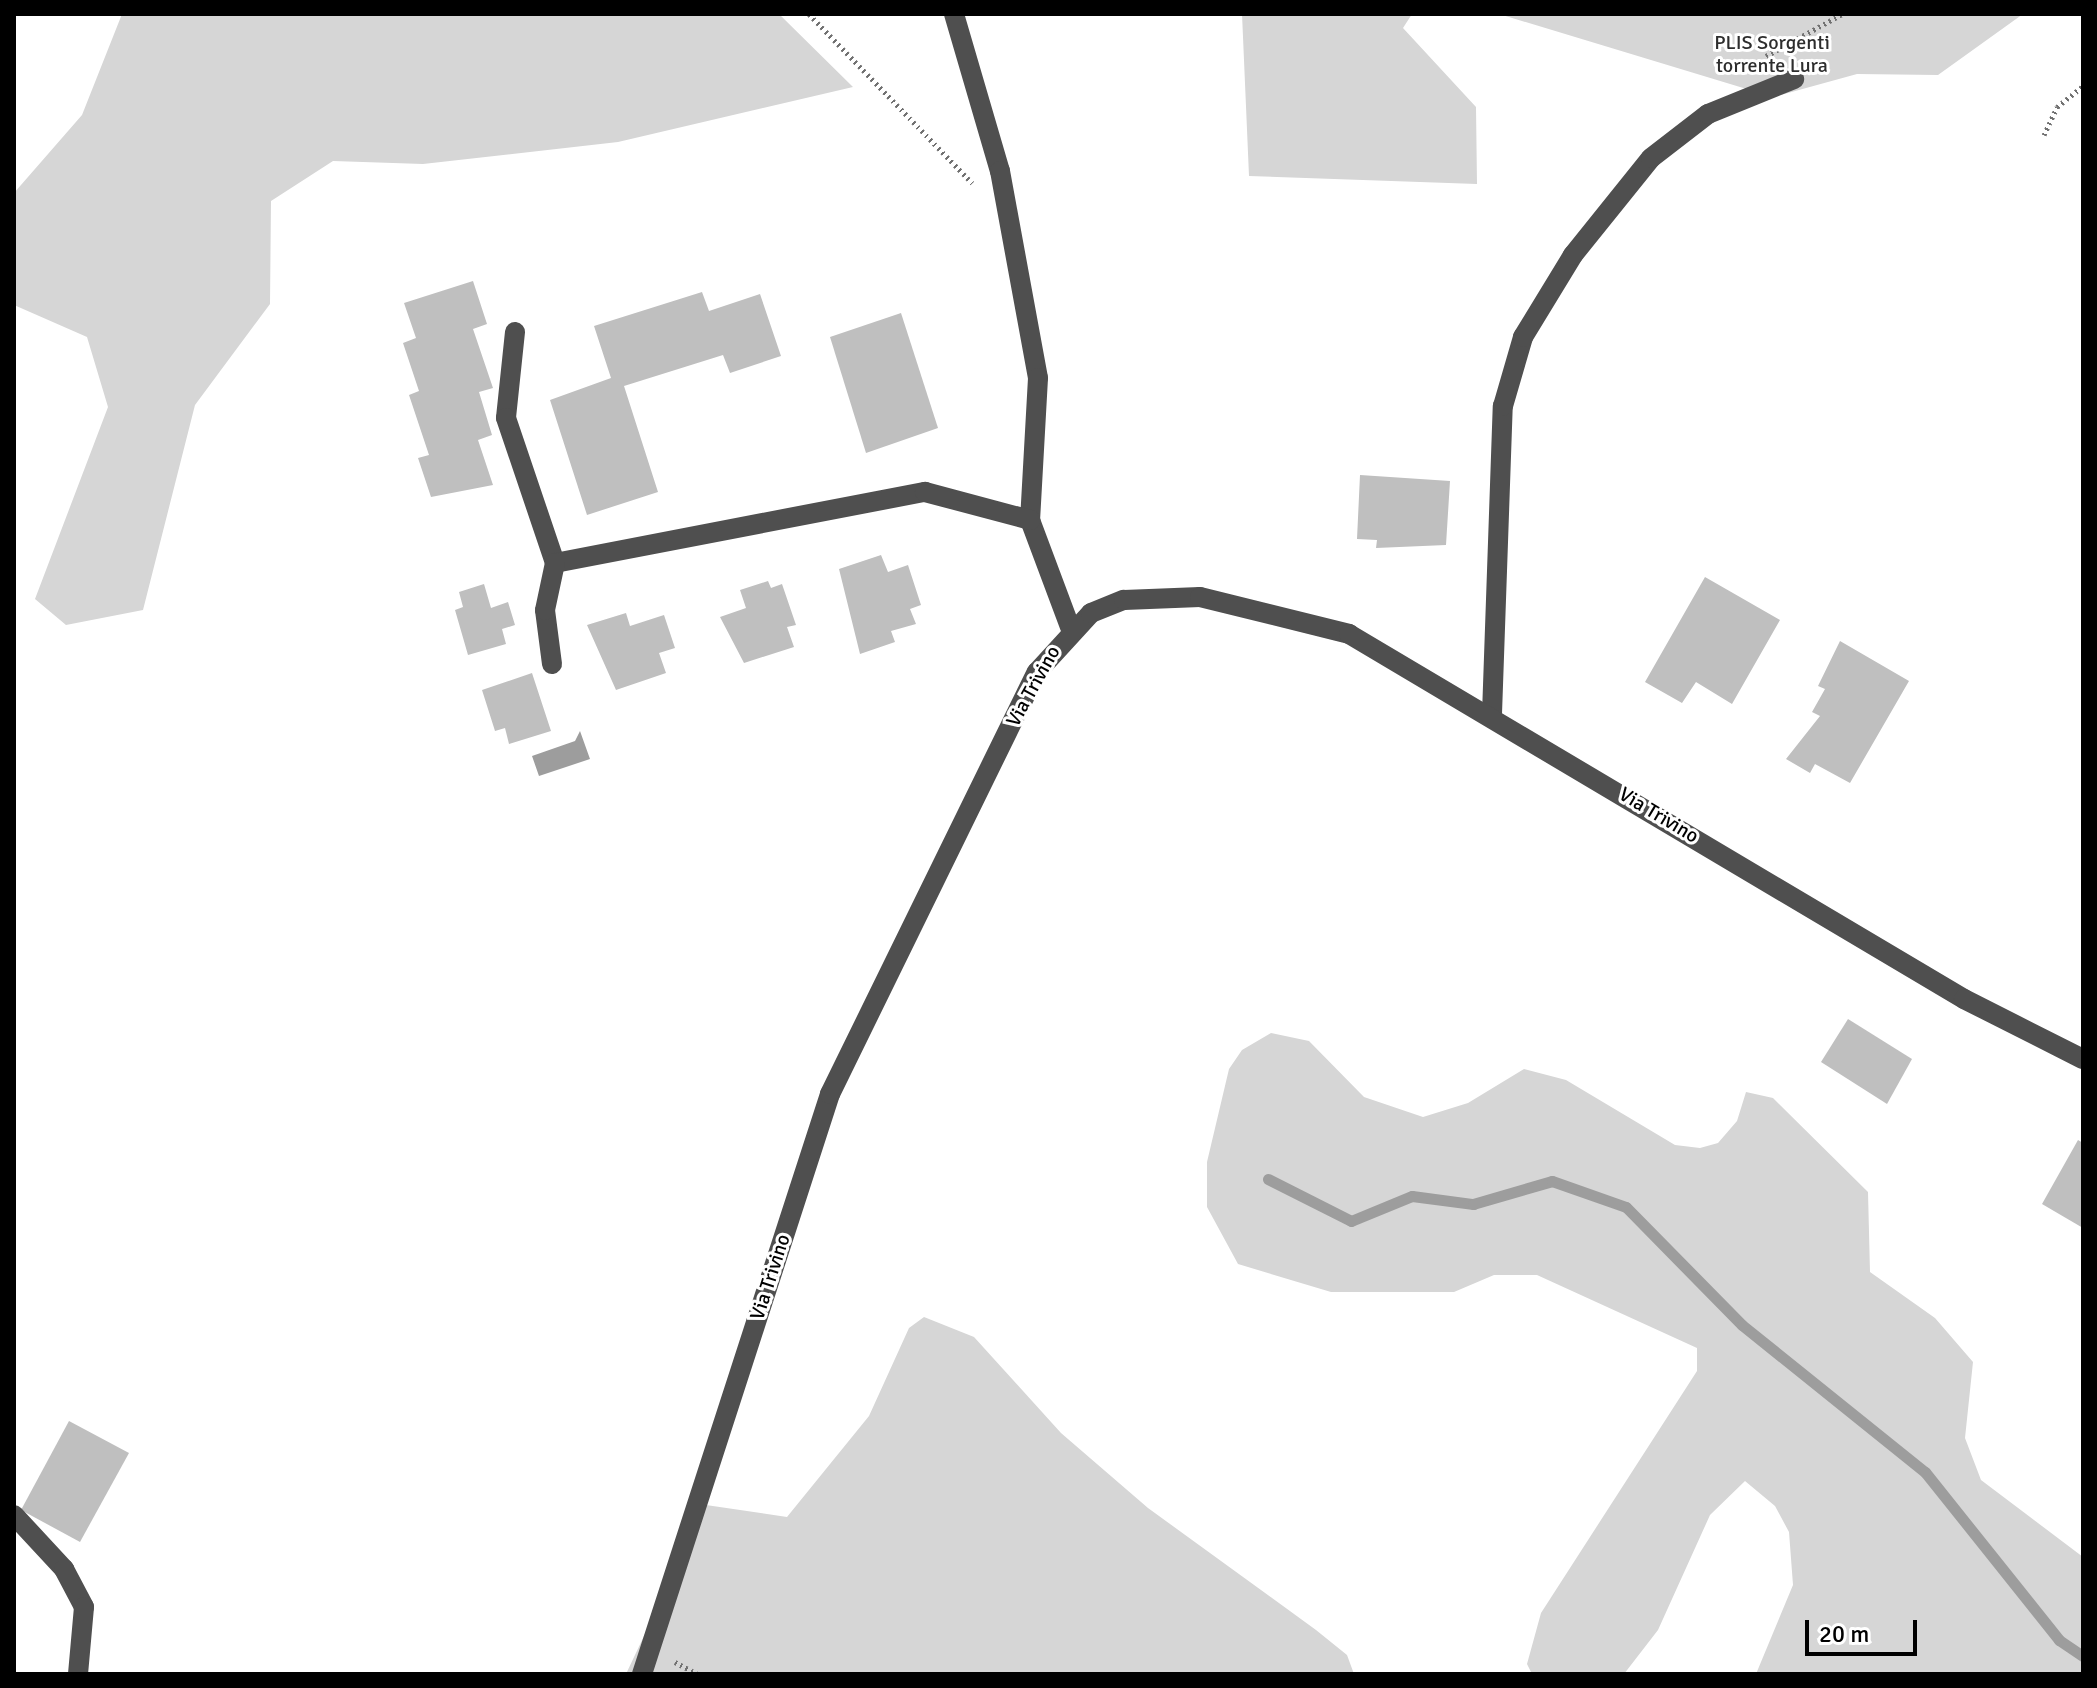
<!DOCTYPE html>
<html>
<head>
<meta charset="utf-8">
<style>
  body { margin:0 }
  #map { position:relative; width:2097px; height:1688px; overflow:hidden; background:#fff; font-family:Signika,sans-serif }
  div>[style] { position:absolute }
  .green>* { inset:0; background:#d6d6d6 }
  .water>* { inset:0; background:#9d9d9d }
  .stream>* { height:11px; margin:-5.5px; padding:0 5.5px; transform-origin:5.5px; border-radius:5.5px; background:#9d9d9d }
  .building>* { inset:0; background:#bfbfbf }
  .path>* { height:5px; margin-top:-2.5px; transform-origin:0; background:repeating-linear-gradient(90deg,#717171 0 2px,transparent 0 6px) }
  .minor>* { height:20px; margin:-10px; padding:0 10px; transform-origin:10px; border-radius:10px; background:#4f4f4f }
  span { translate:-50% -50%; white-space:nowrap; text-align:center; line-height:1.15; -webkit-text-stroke:6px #fff; paint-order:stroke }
  .park-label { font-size:20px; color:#2d2d2d }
  .street-label { font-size:20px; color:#000 }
  .frame { position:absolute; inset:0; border:16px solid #000; pointer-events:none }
  .scale { position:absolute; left:1805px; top:1620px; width:112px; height:36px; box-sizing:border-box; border:4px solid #000; border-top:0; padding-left:10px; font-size:24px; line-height:28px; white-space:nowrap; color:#000; -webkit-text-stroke:6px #fff; paint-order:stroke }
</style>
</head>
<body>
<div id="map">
  <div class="green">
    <i style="clip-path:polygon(122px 14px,779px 14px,853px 87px,618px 142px,423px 164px,333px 161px,271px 201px,270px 304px,195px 405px,143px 610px,66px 625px,35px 599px,108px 407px,87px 337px,14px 305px,14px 193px,82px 115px)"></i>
    <i style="clip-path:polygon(1242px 14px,1412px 14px,1403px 28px,1476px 107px,1477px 184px,1249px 176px)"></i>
    <i style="clip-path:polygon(1499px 14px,2023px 14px,1938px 75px,1857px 74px,1773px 97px)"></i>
    <i style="clip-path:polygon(1271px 1033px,1309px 1041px,1364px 1097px,1423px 1117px,1468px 1103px,1524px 1069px,1566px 1080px,1675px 1145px,1700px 1148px,1718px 1143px,1737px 1121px,1746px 1092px,1773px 1098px,1868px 1192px,1870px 1272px,1935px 1318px,1973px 1362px,1965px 1438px,1981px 1480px,2083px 1557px,2083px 1674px,1756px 1674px,1793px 1585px,1789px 1532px,1775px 1506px,1745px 1481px,1710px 1515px,1658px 1630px,1624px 1674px,1532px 1674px,1527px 1664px,1541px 1613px,1697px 1371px,1697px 1348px,1537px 1275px,1494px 1275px,1454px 1292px,1331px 1292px,1238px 1264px,1207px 1207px,1207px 1162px,1229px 1069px,1242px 1050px)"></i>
    <i style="clip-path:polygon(924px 1317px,974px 1337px,1061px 1433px,1148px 1508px,1316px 1630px,1347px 1655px,1354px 1674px,626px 1674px,706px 1505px,787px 1517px,869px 1416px,909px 1328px)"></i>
  </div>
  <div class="water">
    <i style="clip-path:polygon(580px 731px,590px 759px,539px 776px,532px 756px,575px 741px)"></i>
  </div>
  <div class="stream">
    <i style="left:1268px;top:1179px;width:93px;rotate:26.8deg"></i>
    <i style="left:1351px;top:1221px;width:66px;rotate:-22.3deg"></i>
    <i style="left:1412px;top:1196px;width:62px;rotate:7.5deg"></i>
    <i style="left:1473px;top:1204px;width:82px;rotate:-16.2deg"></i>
    <i style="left:1552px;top:1181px;width:78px;rotate:19.4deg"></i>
    <i style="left:1626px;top:1207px;width:165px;rotate:45.5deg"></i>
    <i style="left:1742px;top:1325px;width:235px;rotate:38.8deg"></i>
    <i style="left:1925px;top:1472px;width:215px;rotate:51.4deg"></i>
    <i style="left:2059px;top:1640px;width:29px;rotate:34deg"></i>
  </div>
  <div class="building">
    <i style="clip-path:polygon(473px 281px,487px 324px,473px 329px,493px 388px,479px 392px,492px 435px,478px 440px,493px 485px,431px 497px,418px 458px,429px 455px,409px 395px,419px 391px,403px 343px,416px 338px,404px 303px)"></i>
    <i style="clip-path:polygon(702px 292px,709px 311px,760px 294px,781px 356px,730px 373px,723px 355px,624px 386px,658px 492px,587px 515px,550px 400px,611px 378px,594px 326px)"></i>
    <i style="clip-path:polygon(901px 313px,938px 428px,866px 453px,830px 337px)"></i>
    <i style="clip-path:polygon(1360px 475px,1450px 481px,1446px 545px,1376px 548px,1377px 540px,1357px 539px)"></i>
    <i style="clip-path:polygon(881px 555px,888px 572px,908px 565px,921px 605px,910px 609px,916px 624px,891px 631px,895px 642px,860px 654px,839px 569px)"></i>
    <i style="clip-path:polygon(1705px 577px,1780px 620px,1732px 704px,1696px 682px,1682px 703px,1645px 682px)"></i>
    <i style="clip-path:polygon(768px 581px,771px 588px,782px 584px,796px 625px,787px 627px,794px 647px,744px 663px,720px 617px,746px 608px,740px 590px)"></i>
    <i style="clip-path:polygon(484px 584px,491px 608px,508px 602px,515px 625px,502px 629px,506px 644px,468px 655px,455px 610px,463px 607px,459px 592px)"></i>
    <i style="clip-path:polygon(626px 613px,630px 626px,664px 615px,675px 648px,659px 653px,666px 673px,616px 690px,587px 625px)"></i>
    <i style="clip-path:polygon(1840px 641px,1909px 681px,1850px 783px,1815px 764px,1810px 773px,1786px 759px,1820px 716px,1812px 712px,1825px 689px,1818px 686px)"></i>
    <i style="clip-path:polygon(532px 673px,551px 731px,509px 744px,505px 728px,495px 731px,482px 690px)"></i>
    <i style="clip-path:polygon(1848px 1019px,1912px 1059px,1887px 1104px,1821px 1062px)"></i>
    <i style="clip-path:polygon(2078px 1140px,2083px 1143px,2083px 1228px,2042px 1204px)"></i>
    <i style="clip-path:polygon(69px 1421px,129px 1453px,80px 1542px,21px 1510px)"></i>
  </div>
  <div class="path">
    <i style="left:809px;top:14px;width:235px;rotate:46deg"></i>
    <i style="left:1766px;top:56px;width:87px;rotate:-28.9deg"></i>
    <i style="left:2044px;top:135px;width:31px;rotate:-65deg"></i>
    <i style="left:2057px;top:107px;width:33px;rotate:-39deg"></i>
    <i style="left:675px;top:1662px;width:26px;rotate:28deg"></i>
  </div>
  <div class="minor">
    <i style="left:954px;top:14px;width:164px;rotate:73.7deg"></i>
    <i style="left:1000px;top:171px;width:210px;rotate:79.6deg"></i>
    <i style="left:1038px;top:378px;width:142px;rotate:93.2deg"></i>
    <i style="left:1030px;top:520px;width:114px;rotate:69.5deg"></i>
    <i style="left:515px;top:332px;width:86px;rotate:96deg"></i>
    <i style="left:506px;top:418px;width:153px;rotate:71.3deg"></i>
    <i style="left:555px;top:563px;width:377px;rotate:-10.9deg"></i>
    <i style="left:925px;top:492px;width:109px;rotate:14.9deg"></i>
    <i style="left:552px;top:664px;width:54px;rotate:-97.4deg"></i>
    <i style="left:545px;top:610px;width:48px;rotate:-78deg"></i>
    <i style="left:1492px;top:714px;width:308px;rotate:-88deg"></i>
    <i style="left:1503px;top:406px;width:72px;rotate:-73.8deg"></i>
    <i style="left:1523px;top:337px;width:96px;rotate:-58.6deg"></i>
    <i style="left:1573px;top:255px;width:124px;rotate:-51.2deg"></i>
    <i style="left:1651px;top:158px;width:72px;rotate:-37.7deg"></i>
    <i style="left:1708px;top:114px;width:93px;rotate:-22.1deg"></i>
    <i style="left:14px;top:1515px;width:74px;rotate:47.2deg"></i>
    <i style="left:64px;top:1569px;width:43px;rotate:62.2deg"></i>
    <i style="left:84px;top:1607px;width:67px;rotate:95.1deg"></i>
    <i style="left:642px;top:1674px;width:610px;rotate:-72.04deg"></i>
    <i style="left:830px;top:1094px;width:470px;rotate:-63.9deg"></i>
    <i style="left:1037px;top:672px;width:80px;rotate:-47.5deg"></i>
    <i style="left:1091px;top:613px;width:35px;rotate:-22deg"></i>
    <i style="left:1124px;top:600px;width:76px;rotate:-2.3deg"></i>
    <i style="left:1200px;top:597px;width:154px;rotate:13.9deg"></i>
    <i style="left:1349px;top:634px;width:715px;rotate:30.69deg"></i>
    <i style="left:1964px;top:999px;width:133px;rotate:26.8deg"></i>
  </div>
  <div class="park-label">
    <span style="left:1772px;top:54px">PLIS Sorgenti<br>torrente Lura</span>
  </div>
  <div class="street-label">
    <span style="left:1033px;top:686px;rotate:-61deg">Via Trivino</span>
    <span style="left:1659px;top:815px;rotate:31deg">Via Trivino</span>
    <span style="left:770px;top:1277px;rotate:-72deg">Via Trivino</span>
  </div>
  <div class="frame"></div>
  <div class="scale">20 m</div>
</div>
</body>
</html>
